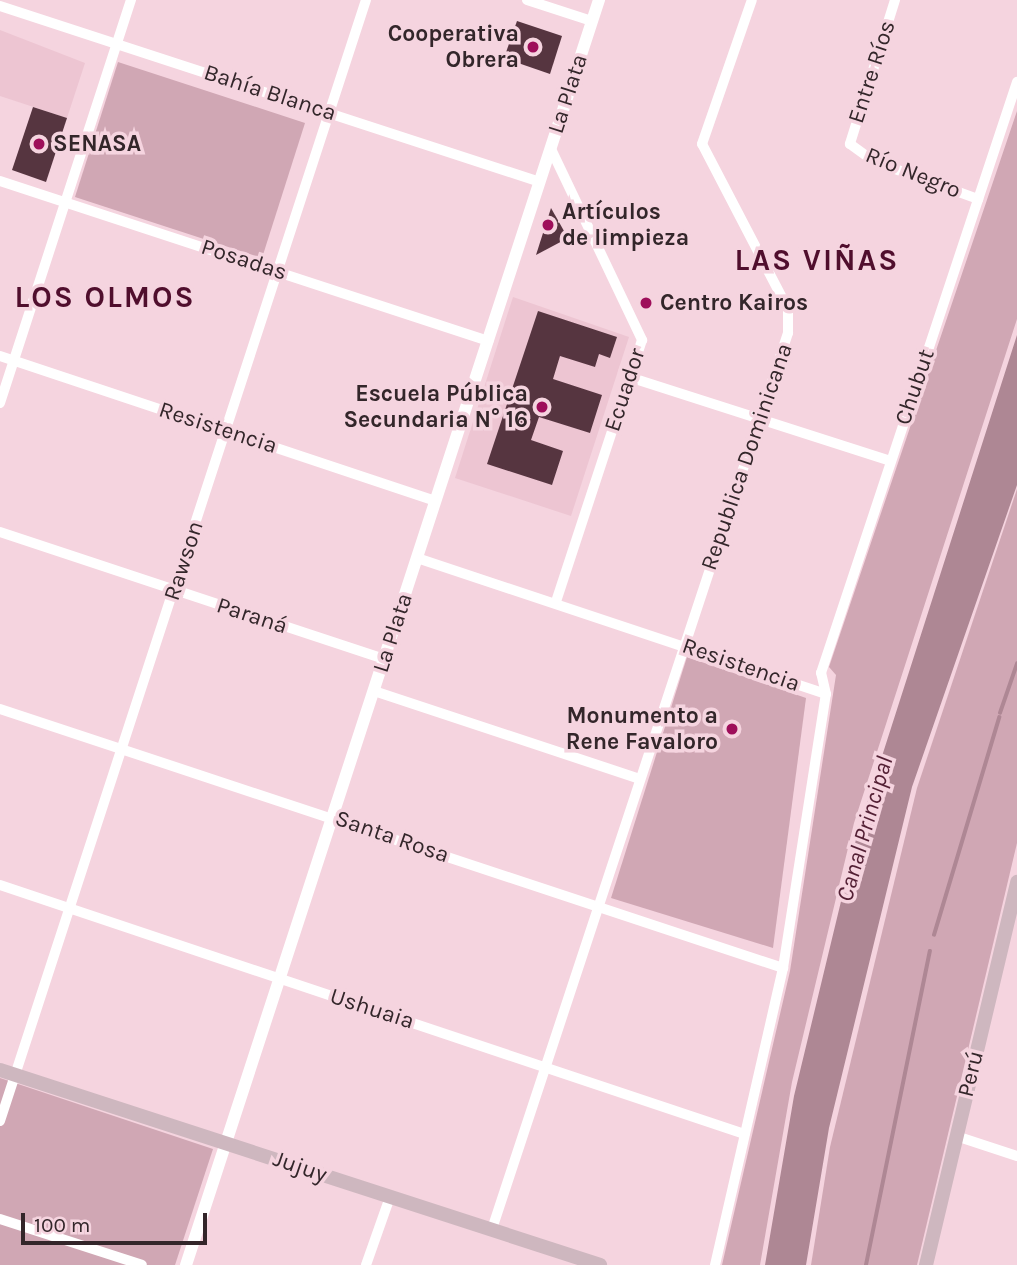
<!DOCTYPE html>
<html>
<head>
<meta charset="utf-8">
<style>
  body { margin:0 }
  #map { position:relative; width:1017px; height:1265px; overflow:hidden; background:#f5d4df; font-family:Karla,sans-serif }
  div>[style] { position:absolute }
  .built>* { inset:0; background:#edc5d2 }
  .green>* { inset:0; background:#d0a7b4 }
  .water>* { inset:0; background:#ae8794 }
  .stream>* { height:3.5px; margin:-1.75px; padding:0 1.75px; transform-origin:1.75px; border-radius:1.75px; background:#ae8794 }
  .building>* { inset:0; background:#563540 }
  .minor>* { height:10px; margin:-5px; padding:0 5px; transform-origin:5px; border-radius:5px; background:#fff }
  .tertiary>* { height:12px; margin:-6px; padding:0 6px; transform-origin:6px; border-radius:6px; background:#fff }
  .secondary>* { height:14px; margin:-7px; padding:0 7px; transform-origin:7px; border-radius:7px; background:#ceb7bf }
  .dots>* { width:19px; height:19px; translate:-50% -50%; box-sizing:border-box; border:4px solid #f5d4df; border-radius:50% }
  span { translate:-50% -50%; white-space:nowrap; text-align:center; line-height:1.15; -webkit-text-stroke:7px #f5d4df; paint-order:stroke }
  .poi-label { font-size:23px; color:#33262a; font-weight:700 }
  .right { translate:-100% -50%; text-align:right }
  .left { translate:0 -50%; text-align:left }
  .street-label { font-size:23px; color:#33262a }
  .water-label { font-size:24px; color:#531f34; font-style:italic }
  .district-label { font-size:30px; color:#500e2d; font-weight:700; letter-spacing:2px }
  .scale { position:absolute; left:21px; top:1213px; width:186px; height:32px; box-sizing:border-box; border:4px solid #33262a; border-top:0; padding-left:9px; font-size:21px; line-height:24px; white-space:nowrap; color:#33262a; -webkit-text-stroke:5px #f5d4df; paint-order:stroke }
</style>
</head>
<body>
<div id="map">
  <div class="built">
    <i style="clip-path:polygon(0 30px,85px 63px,67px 118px,0 96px)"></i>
    <i style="clip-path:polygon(513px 297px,629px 337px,571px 516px,455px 478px)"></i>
  </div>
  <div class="green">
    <i style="clip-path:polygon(118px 62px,305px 123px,262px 258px,75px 197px)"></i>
    <i style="clip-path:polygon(1017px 111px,1017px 319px,854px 823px,792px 1082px,760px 1265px,722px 1265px,790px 971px,836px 675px,829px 667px)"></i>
    <i style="clip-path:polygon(1017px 489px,1017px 843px,917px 1265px,811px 1265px,830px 1147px,917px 788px)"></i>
    <i style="clip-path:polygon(687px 657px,806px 698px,773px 948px,611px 898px)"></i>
    <i style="clip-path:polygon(0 1078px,213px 1149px,175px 1265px,0 1265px)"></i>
  </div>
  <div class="water">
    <i style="clip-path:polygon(1017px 335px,1017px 485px,912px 787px,829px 1128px,806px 1265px,765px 1265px,794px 1096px,858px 831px)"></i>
  </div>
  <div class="stream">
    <i style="left:1000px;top:713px;width:52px;rotate:-70.9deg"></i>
    <i style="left:934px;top:935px;width:227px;rotate:-73.3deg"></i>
    <i style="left:866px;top:1265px;width:320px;rotate:-78.5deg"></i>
  </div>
  <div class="building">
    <i style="clip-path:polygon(517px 21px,562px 36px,550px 74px,504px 58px)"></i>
    <i style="clip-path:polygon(33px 107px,67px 118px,46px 182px,12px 170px)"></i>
    <i style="clip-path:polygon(551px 208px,568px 238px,536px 255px)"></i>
    <i style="clip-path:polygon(538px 311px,617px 337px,610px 358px,599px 354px,595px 367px,560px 356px,553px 379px,602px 395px,590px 433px,539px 417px,531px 440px,563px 451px,552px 485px,487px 464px)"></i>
  </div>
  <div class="minor">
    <i style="left:527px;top:0;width:68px;rotate:17.9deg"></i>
    <i style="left:895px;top:0;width:151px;rotate:107.4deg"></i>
    <i style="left:850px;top:144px;width:29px;rotate:36deg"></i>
    <i style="left:873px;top:161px;width:112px;rotate:19.9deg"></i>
    <i style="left:0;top:6px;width:568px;rotate:18.05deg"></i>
    <i style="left:551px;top:149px;width:212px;rotate:64.5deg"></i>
    <i style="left:642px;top:340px;width:276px;rotate:108.2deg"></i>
    <i style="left:0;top:181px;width:514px;rotate:18.15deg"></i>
    <i style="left:0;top:356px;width:459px;rotate:18.4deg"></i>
    <i style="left:629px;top:377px;width:274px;rotate:17.8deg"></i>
    <i style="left:0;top:403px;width:424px;rotate:-72deg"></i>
    <i style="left:0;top:532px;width:404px;rotate:18.3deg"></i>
    <i style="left:417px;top:558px;width:431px;rotate:18.4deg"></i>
    <i style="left:374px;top:691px;width:280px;rotate:18.3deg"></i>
    <i style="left:0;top:709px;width:825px;rotate:18.3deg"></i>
    <i style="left:0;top:885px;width:785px;rotate:18.5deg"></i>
    <i style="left:0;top:1121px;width:1179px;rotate:-71.92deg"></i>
    <i style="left:956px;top:1136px;width:64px;rotate:18.2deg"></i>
    <i style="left:0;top:1219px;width:149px;rotate:17.9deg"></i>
    <i style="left:492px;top:1229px;width:944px;rotate:-71.72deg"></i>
    <i style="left:788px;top:333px;width:24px;rotate:-90deg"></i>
    <i style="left:788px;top:309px;width:186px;rotate:-117.5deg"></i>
    <i style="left:702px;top:144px;width:152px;rotate:-70.9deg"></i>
    <i style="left:366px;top:1265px;width:72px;rotate:-70.6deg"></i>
    <i style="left:715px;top:1265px;width:305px;rotate:-77.1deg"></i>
    <i style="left:783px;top:968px;width:277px;rotate:-81.1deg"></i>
    <i style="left:826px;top:694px;width:22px;rotate:-103deg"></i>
    <i style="left:821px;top:673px;width:623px;rotate:-71.65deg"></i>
  </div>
  <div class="tertiary">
    <i style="left:186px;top:1265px;width:1331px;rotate:-71.92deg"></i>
  </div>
  <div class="secondary">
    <i style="left:0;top:1070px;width:631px;rotate:18deg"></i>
    <i style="left:926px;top:1265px;width:394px;rotate:-76.6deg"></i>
  </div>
  <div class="dots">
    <i style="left:533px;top:47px;background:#9e0e5a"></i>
    <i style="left:39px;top:144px;background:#9e0e5a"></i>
    <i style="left:548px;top:225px;background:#9e0e5a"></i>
    <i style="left:646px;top:303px;background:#9e0e5a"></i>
    <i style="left:542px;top:407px;background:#9e0e5a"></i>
    <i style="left:732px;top:729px;background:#9e0e5a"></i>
  </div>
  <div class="poi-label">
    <span class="right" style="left:519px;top:47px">Cooperativa<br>Obrera</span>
    <span class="left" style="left:53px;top:144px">SENASA</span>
    <span class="left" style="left:562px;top:225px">Artículos<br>de limpieza</span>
    <span class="left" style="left:660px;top:303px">Centro Kairos</span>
    <span class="right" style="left:528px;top:407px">Escuela Pública<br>Secundaria N° 16</span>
    <span class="right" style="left:718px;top:729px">Monumento a<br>Rene Favaloro</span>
  </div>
  <div class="street-label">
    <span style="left:872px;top:72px;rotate:-72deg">Entre Ríos</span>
    <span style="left:270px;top:93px;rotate:18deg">Bahía Blanca</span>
    <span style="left:568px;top:94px;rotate:-72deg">La Plata</span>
    <span style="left:913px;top:173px;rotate:22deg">Río Negro</span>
    <span style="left:244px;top:260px;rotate:18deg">Posadas</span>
    <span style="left:915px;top:387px;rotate:-71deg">Chubut</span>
    <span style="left:625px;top:390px;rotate:-72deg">Ecuador</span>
    <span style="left:218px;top:428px;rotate:18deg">Resistencia</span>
    <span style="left:747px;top:457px;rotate:-71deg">Republica Dominicana</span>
    <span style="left:184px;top:561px;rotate:-72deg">Rawson</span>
    <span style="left:252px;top:616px;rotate:18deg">Paraná</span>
    <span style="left:393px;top:633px;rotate:-72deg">La Plata</span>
    <span style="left:741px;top:665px;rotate:19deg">Resistencia</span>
    <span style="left:392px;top:837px;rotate:19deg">Santa Rosa</span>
    <span style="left:372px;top:1009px;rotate:18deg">Ushuaia</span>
    <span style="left:971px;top:1074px;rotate:-76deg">Perú</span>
    <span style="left:300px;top:1167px;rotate:19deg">Jujuy</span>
  </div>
  <div class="water-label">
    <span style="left:865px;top:829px;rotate:-74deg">Canal Principal</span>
  </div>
  <div class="district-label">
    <span style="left:817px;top:260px">LAS VIÑAS</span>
    <span style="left:105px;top:297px">LOS OLMOS</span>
  </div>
  <div class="scale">100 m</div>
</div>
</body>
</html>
